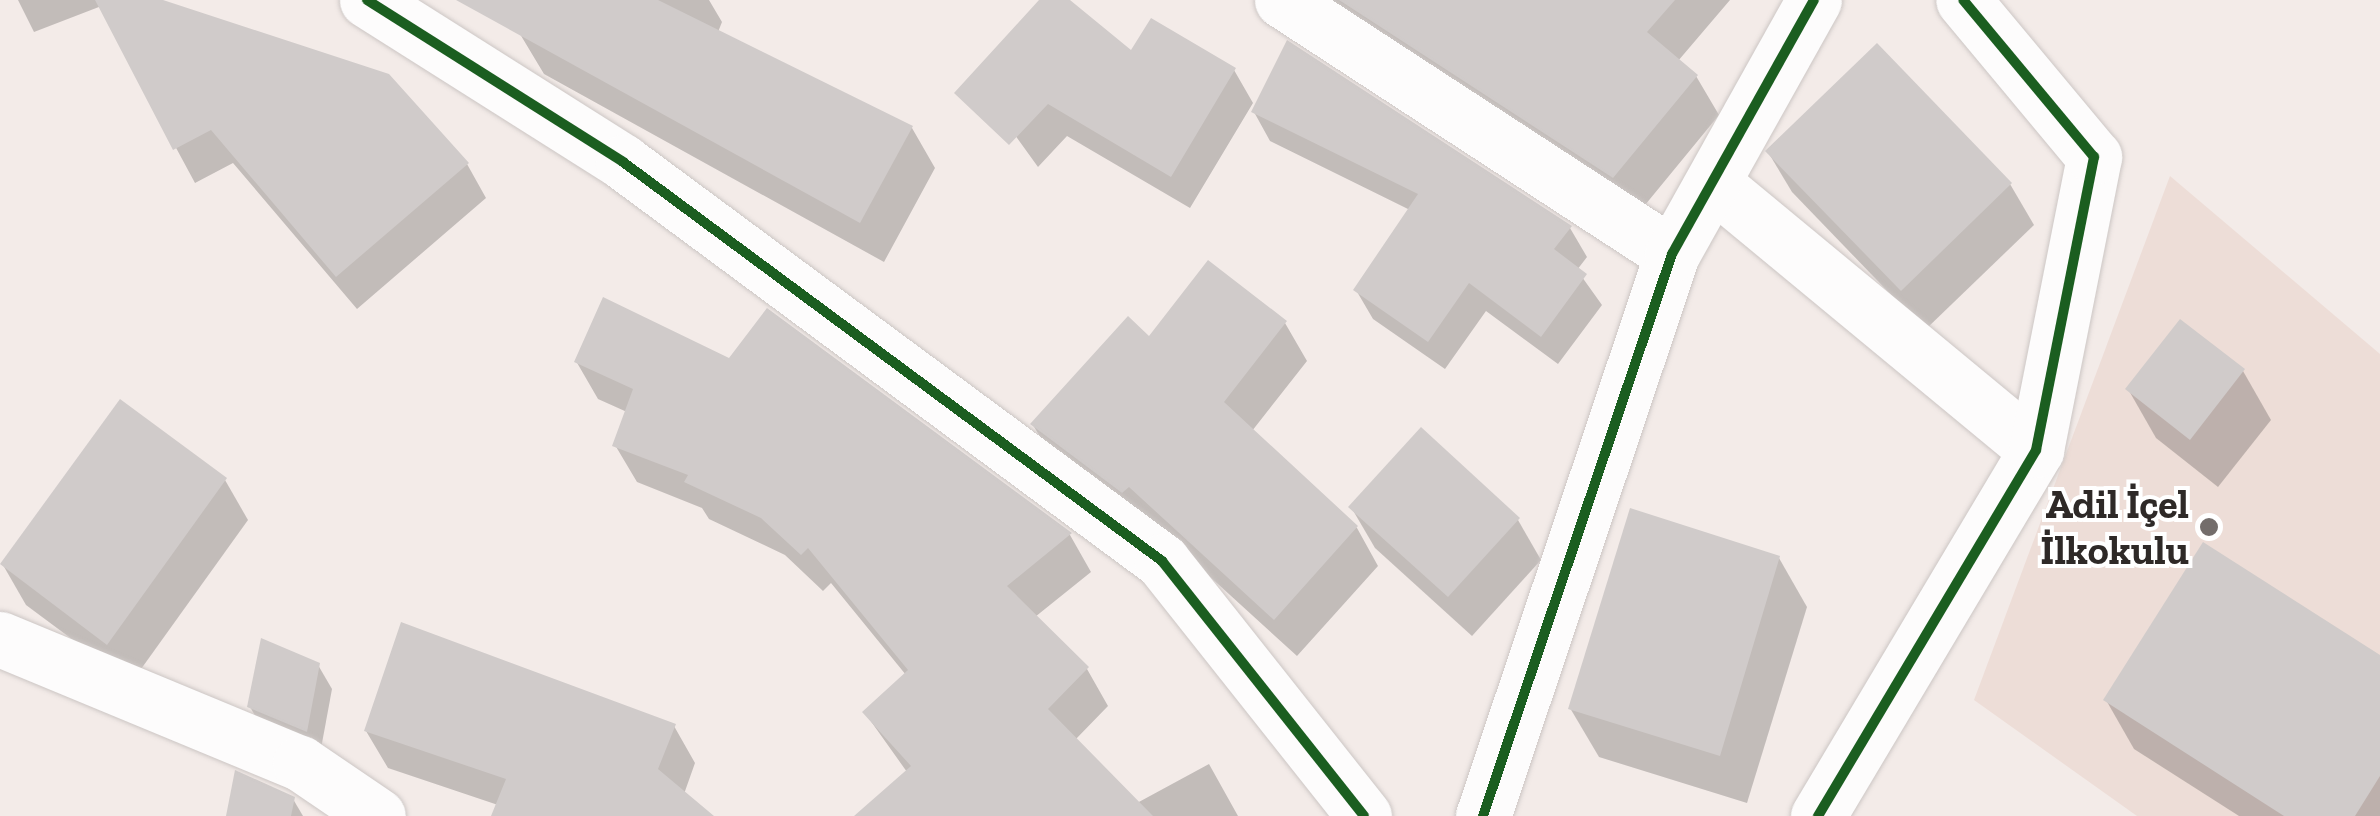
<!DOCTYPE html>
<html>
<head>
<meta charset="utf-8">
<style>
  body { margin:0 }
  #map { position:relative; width:2380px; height:816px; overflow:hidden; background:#f3ebe8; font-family:"Zilla Slab",serif }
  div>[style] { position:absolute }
  .built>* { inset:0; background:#edddd7 }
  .shadow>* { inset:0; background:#0003 }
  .building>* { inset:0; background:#d0cbca }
  .roads { filter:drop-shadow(0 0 2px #ccc6c4) drop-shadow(0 0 2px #ccc6c4) }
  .minor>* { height:55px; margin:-27.5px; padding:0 27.5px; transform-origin:27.5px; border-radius:27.5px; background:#fdfcfc }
  .cycleway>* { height:10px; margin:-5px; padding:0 5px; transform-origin:5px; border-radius:5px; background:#1b5e20 }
  .dots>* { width:28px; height:28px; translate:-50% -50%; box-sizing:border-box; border:5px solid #fff; border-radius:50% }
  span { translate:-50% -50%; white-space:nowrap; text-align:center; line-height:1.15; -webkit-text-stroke:8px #fff; paint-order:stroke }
  .poi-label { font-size:40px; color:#2e2927; font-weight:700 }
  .right { translate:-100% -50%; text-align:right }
</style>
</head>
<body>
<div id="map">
  <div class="built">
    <i style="clip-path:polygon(2170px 176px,2380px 354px,2380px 816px,2137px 816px,1974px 700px)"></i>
  </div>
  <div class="shadow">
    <i style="clip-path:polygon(18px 0,117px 0,34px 32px)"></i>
    <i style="clip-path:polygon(533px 0,709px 0,722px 22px,718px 32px,912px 128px,935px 168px,884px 262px,544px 74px,520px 34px)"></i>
    <i style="clip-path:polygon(1043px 0,1066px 0,1132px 54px,1234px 70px,1253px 103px,1190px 208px,1067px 136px,1038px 167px,994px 106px)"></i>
    <i style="clip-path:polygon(1327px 0,1730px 0,1678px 61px,1696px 76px,1719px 115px,1636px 216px)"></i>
    <i style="clip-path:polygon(120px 44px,467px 164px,486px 198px,357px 309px,233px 163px,195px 183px)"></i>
    <i style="clip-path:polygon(1288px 44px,1570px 228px,1587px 257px,1577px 270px,1602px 305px,1558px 364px,1486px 311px,1445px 369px,1373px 319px,1356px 290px,1410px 210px,1270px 141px,1254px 112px)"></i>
    <i style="clip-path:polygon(1768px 152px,2010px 184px,2034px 225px,1925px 330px,1792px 192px)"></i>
    <i style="clip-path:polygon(768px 311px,1070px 535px,1091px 572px,1035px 617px,1087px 669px,1108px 706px,1075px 740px,1137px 803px,1209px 764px,1238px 816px,858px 816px,907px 772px,865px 713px,906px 675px,831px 583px,823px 591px,785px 555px,709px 519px,702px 508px,637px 482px,615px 445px,627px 412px,598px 399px,576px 361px,730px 361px)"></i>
    <i style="clip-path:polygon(1285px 323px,1307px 361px,1252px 431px,1357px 528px,1378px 566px,1297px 656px,1152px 524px,1055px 462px,1033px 425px,1149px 340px)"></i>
    <i style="clip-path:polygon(2243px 371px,2271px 420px,2218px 487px,2156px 438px,2128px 389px)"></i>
    <i style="clip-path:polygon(225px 480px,248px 520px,131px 683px,26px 605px,3px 565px)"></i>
    <i style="clip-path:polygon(1351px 507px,1518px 520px,1541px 560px,1472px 636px,1375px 548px)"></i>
    <i style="clip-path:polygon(1779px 558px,1807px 607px,1747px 803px,1599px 757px,1570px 708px)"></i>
    <i style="clip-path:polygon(403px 625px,674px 726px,695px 763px,684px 794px,710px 816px,494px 816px,498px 805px,388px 768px,366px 731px)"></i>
    <i style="clip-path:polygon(2380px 658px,2380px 816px,2239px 816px,2134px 749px,2106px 700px)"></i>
    <i style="clip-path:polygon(318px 665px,332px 689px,320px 754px,264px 731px,250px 707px)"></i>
    <i style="clip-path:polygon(293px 799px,303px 816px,228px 816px)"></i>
  </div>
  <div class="building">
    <i style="clip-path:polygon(95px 0,163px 0,389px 74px,469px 163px,336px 277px,211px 130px,173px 150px)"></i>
    <i style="clip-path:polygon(456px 0,658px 0,913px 126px,860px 223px)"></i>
    <i style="clip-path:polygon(1039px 0,1070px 0,1131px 50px,1151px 18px,1236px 68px,1171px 177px,1048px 104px,1009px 145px,954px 93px)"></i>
    <i style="clip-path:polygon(1339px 0,1675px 0,1647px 32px,1698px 75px,1613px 178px)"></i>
    <i style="clip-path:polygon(1287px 40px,1572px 226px,1554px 249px,1587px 274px,1541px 337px,1469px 283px,1428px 342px,1353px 290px,1418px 194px,1251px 112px)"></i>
    <i style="clip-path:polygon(1877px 43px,2012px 183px,1901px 291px,1765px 151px)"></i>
    <i style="clip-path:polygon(1208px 260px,1287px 321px,1224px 402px,1358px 526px,1274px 620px,1129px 487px,1122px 493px,1030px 424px,1128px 316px,1149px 336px)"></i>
    <i style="clip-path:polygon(603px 297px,729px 358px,767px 308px,1072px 533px,1007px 586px,1089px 667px,1048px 709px,1153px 816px,854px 816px,911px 766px,862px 712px,908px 670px,808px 548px,801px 555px,761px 518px,684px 482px,688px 475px,612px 446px,633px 389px,574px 362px)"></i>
    <i style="clip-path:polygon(2180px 319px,2245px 369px,2190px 440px,2125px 389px)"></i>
    <i style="clip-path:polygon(120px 399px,227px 478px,107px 645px,0 564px)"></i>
    <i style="clip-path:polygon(1421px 427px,1520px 518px,1448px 597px,1348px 507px)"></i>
    <i style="clip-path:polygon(1630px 508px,1780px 556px,1720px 756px,1568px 709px)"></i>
    <i style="clip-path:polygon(2203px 542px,2380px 655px,2380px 776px,2355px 816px,2284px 816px,2103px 700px)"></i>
    <i style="clip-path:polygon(401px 622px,676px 724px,658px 769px,714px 816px,491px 816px,506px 779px,364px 731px)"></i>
    <i style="clip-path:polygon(261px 638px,320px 663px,307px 732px,247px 707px)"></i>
    <i style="clip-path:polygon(235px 770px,295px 797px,291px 816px,226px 816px)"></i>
  </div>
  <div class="roads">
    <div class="minor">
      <i style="left:367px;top:0;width:303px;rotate:32.3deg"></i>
      <i style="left:623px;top:162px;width:671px;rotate:36.51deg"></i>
      <i style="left:1162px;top:561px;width:325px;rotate:51.6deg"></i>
      <i style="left:1282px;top:0;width:465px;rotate:33.1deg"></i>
      <i style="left:1713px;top:183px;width:419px;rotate:39.6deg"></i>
      <i style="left:0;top:639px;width:325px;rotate:22.5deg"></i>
      <i style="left:300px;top:763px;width:94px;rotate:34.2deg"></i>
      <i style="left:1483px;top:816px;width:593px;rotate:-71.41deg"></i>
      <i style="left:1672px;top:254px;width:291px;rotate:-60.8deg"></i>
      <i style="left:1818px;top:816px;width:426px;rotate:-59.2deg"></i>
      <i style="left:2036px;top:450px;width:299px;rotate:-78.8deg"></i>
      <i style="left:2094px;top:157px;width:204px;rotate:-129.8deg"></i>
    </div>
  </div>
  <div class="cycleway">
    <i style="left:367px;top:0;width:303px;rotate:32.3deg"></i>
    <i style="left:623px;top:162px;width:671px;rotate:36.51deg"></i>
    <i style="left:1162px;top:561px;width:325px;rotate:51.6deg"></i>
    <i style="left:1483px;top:816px;width:593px;rotate:-71.41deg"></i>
    <i style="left:1672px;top:254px;width:291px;rotate:-60.8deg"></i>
    <i style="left:1818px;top:816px;width:426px;rotate:-59.2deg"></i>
    <i style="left:2036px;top:450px;width:299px;rotate:-78.8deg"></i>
    <i style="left:2094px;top:157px;width:204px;rotate:-129.8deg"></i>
  </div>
  <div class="dots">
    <i style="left:2209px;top:527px;background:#736d6b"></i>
  </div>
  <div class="poi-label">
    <span class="right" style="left:2189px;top:527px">Adil İçel<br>İlkokulu</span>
  </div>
</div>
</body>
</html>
